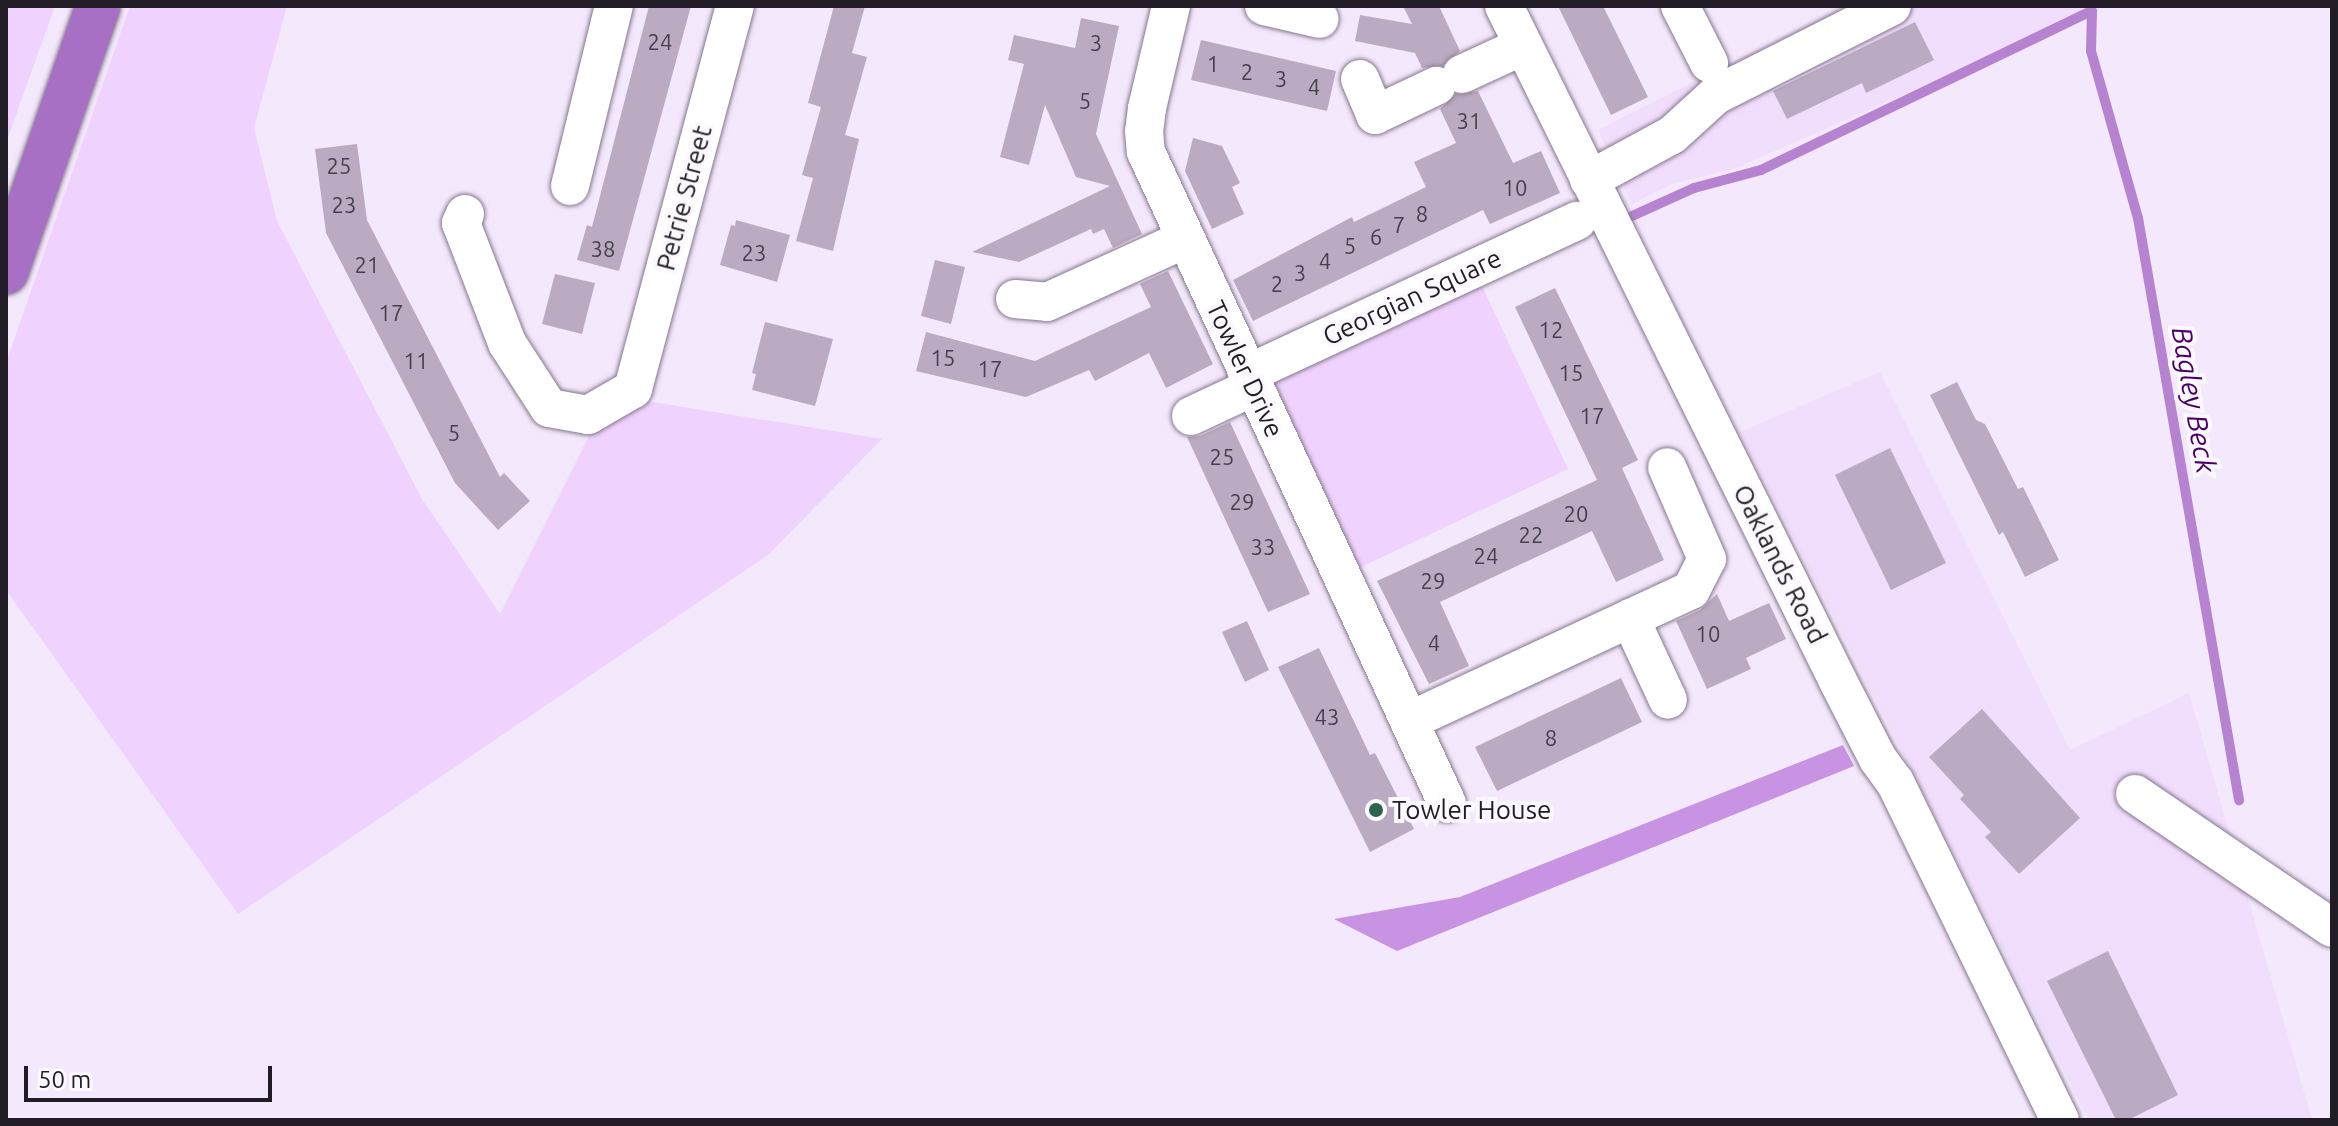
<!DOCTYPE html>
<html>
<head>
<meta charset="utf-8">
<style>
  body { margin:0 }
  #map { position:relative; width:2338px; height:1126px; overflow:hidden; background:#f4e8fc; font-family:Ubuntu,sans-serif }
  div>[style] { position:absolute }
  .built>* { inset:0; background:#f1ddfc }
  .green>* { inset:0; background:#efd3fe }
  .forest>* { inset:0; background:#c793e2 }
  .stream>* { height:10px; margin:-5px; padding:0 5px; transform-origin:5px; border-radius:5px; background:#b683d1 }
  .building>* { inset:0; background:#baabc2 }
  .roads { filter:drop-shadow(0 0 2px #85778d) drop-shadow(0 0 2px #85778d) }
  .minor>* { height:38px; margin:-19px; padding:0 19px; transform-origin:19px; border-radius:19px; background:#fff }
  .highway>* { height:44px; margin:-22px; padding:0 22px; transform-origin:22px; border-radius:22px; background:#a870c5 }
  .dots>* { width:22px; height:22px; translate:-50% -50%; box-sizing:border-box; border:4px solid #fcf9fe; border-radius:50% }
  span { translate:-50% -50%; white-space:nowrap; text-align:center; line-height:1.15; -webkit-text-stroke:8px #fcf9fe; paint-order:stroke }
  .number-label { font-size:22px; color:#47404c }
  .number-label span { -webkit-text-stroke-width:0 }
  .street-label { font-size:26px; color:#211c25 }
  .poi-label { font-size:26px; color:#211c25 }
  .left { translate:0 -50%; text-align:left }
  .water-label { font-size:28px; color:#4a0064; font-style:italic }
  .frame { position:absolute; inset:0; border:8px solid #211c25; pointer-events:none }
  .scale { position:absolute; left:24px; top:1066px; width:248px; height:36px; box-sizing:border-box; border:4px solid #211c25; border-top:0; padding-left:10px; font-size:24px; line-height:28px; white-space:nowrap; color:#211c25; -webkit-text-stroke:6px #fcf9fe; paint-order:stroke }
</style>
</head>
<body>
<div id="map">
  <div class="built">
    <i style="clip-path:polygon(1843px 6px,2106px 6px,1736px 168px,1672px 184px,1632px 204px,1598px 130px)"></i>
    <i style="clip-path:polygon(1880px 372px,2070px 750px,2189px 693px,2312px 1120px,2089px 1120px,1740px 432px)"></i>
  </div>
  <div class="green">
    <i style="clip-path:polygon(6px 6px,55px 6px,6px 143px)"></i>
    <i style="clip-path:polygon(130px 6px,287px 6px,254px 128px,277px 221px,422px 499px,500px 614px,594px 426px,647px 401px,882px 439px,768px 555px,238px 914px,6px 590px,6px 363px)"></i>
    <i style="clip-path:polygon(1481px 284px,1568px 469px,1359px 568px,1271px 383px)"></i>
  </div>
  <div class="forest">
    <i style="clip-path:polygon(1843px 745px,1854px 766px,1397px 951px,1334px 919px,1460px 897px)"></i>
  </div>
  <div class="stream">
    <i style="left:1632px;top:216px;width:68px;rotate:-24.3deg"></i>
    <i style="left:1694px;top:188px;width:69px;rotate:-15deg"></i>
    <i style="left:1761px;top:170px;width:367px;rotate:-25.7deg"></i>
    <i style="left:2092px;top:11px;width:40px;rotate:91.4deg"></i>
    <i style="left:2091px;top:51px;width:173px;rotate:74.3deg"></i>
    <i style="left:2138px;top:218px;width:591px;rotate:80.15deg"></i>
  </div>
  <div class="building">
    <i style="clip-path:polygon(649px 6px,691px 6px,619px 271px,577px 260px,587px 225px,592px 227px)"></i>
    <i style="clip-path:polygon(834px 6px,865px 6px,852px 53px,867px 57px,845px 135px,859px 139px,833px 251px,796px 241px,813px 178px,802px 175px,821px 107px,808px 103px)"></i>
    <i style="clip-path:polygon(1403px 6px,1439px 6px,1460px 51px,1442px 66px,1422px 68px,1415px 53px,1355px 41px,1360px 15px,1412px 24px)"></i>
    <i style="clip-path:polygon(1558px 6px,1603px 6px,1648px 97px,1611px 115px)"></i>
    <i style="clip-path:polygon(1081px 18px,1119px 26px,1096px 134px,1142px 234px,1113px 248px,1104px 229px,1093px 234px,1091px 229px,1019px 262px,972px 252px,1110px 186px,1076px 177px,1045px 105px,1029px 165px,1000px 157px,1024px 64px,1008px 60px,1014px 35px,1075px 48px)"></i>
    <i style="clip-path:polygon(1915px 22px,1934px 60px,1866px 93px,1862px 83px,1787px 119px,1773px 91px)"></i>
    <i style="clip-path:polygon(1201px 40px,1336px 71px,1327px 111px,1191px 80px)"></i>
    <i style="clip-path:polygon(1478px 91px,1513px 163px,1541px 151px,1560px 193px,1490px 224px,1483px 210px,1253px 321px,1233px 280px,1352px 217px,1354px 222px,1426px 187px,1414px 162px,1456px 143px,1440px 109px,1456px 94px)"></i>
    <i style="clip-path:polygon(1193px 138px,1222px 146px,1240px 183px,1232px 187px,1244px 214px,1212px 229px,1185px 171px)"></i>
    <i style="clip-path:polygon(357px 144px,367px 220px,500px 477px,504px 473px,530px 501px,498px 530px,455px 483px,326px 233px,315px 149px)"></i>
    <i style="clip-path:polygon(736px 220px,790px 235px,777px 282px,720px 265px,731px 225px,735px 226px)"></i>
    <i style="clip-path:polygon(935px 260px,965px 267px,951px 324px,921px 316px)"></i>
    <i style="clip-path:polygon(1168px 271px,1213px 364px,1166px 388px,1149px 353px,1095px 381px,1089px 370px,1026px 397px,916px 371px,926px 332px,1035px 361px,1151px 307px,1140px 284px)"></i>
    <i style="clip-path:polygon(555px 274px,595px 283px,582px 334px,542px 324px)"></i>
    <i style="clip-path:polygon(1555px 288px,1638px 460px,1622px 468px,1664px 560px,1616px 582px,1592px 531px,1440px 602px,1469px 666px,1429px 684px,1377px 581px,1597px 480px,1515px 307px)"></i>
    <i style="clip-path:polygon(765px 322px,833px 339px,815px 406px,752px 390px,756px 374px,752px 373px)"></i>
    <i style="clip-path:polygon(1957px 382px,1976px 420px,1985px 424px,2018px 489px,2023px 487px,2059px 560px,2025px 577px,2003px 532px,1999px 535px,1930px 395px)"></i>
    <i style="clip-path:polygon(1230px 422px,1310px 594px,1268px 612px,1187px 437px,1200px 436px)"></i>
    <i style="clip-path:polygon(1890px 448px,1946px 563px,1891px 590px,1835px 475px)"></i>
    <i style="clip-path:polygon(1717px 594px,1729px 621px,1769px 603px,1786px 639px,1746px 658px,1751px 669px,1707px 689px,1676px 621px,1700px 610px)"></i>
    <i style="clip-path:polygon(1247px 621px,1269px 670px,1245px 682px,1222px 632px)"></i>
    <i style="clip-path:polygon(1319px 648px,1370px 755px,1375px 753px,1414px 829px,1370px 852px,1278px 667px)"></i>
    <i style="clip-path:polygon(1621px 678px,1642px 722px,1497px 791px,1475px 747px)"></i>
    <i style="clip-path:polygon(1982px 709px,2080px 818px,2019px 874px,1985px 837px,1991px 832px,1960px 799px,1964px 795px,1929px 757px)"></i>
    <i style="clip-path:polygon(2108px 951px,2178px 1095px,2128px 1120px,2116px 1120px,2047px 981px)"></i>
  </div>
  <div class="roads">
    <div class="minor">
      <i style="left:1171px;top:6px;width:105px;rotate:103.2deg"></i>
      <i style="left:1147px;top:108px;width:23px;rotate:97deg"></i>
      <i style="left:1144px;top:131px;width:21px;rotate:85deg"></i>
      <i style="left:1146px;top:152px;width:717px;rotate:65.19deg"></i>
      <i style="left:1264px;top:6px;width:57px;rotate:13.1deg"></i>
      <i style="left:1504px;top:6px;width:753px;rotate:63.67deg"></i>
      <i style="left:1838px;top:681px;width:88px;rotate:62.9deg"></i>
      <i style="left:1878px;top:759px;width:29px;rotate:54deg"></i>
      <i style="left:1895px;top:782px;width:376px;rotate:64deg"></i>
      <i style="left:1680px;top:6px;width:64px;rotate:63deg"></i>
      <i style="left:1462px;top:74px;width:67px;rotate:-24.7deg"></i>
      <i style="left:1360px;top:79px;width:39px;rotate:67deg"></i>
      <i style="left:1375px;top:115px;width:68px;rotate:-25.4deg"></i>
      <i style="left:1589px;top:180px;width:94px;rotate:-28.5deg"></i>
      <i style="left:1672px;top:135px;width:59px;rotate:-42.3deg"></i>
      <i style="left:1716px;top:95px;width:197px;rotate:-26.8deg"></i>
      <i style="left:570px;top:186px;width:185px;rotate:-76.3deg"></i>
      <i style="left:465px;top:214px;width:10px;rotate:114deg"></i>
      <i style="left:461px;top:223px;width:129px;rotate:69deg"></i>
      <i style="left:507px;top:343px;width:77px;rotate:57.1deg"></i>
      <i style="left:549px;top:408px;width:40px;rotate:10deg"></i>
      <i style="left:588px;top:415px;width:52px;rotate:-30deg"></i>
      <i style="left:633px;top:389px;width:396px;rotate:-75.1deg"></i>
      <i style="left:1015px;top:299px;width:32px;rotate:5deg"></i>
      <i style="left:1047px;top:302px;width:152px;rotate:-24.5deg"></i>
      <i style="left:1247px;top:374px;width:364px;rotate:-24.9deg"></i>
      <i style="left:1191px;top:416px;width:68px;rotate:-25.1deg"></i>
      <i style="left:1630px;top:618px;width:90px;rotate:65.1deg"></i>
      <i style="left:1409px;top:721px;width:311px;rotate:-24.9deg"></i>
      <i style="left:1691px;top:590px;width:35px;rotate:-63deg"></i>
      <i style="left:1707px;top:559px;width:100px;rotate:-113.5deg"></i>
      <i style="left:2135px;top:794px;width:238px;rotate:34.2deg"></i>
    </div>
    <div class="highway">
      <i style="left:6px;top:272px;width:281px;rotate:-70.9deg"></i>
    </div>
  </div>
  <div class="dots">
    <i style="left:1376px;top:810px;background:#2b644c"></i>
  </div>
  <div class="number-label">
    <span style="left:660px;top:42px">24</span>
    <span style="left:1096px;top:43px">3</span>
    <span style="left:1213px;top:64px">1</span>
    <span style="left:1247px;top:72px">2</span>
    <span style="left:1281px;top:79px">3</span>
    <span style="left:1314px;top:87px">4</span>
    <span style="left:1085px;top:101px">5</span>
    <span style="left:1469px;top:121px">31</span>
    <span style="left:339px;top:166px">25</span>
    <span style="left:1515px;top:188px">10</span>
    <span style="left:344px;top:205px">23</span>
    <span style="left:1422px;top:214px">8</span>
    <span style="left:1399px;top:225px">7</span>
    <span style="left:1376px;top:237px">6</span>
    <span style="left:1350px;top:246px">5</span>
    <span style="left:603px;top:249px">38</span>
    <span style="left:754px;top:253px">23</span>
    <span style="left:1325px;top:261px">4</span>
    <span style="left:367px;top:265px">21</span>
    <span style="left:1300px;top:273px">3</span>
    <span style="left:1277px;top:284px">2</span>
    <span style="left:391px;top:313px">17</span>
    <span style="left:1551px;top:330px">12</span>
    <span style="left:943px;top:358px">15</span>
    <span style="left:416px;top:361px">11</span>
    <span style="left:990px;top:369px">17</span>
    <span style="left:1571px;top:373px">15</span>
    <span style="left:1592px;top:416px">17</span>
    <span style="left:454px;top:433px">5</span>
    <span style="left:1222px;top:457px">25</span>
    <span style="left:1242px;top:502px">29</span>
    <span style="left:1576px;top:514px">20</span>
    <span style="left:1531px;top:535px">22</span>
    <span style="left:1263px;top:547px">33</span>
    <span style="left:1486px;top:556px">24</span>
    <span style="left:1433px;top:581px">29</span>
    <span style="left:1708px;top:634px">10</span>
    <span style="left:1434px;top:643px">4</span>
    <span style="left:1327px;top:717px">43</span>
    <span style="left:1551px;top:738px">8</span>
  </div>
  <div class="street-label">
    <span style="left:684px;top:198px;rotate:-75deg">Petrie Street</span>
    <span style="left:1412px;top:297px;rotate:-25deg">Georgian Square</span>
    <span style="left:1245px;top:369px;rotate:65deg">Towler Drive</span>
    <span style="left:1780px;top:564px;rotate:63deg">Oaklands Road</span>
  </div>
  <div class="poi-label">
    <span class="left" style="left:1392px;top:810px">Towler House</span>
  </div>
  <div class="water-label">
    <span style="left:2194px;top:400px;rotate:80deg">Bagley Beck</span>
  </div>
  <div class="frame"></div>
  <div class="scale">50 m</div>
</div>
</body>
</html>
